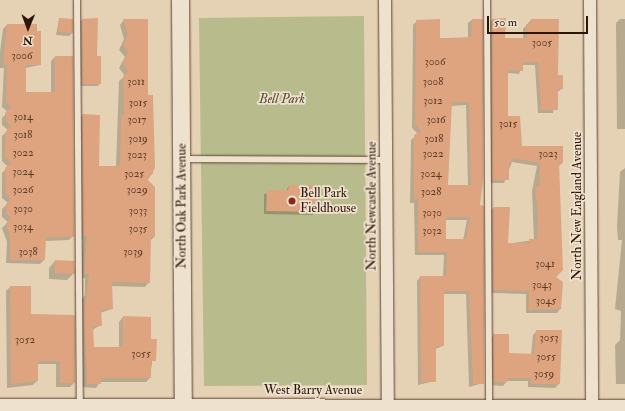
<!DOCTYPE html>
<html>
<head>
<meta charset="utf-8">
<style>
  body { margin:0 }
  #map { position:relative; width:625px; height:411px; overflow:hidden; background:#e5d2b5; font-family:"IM FELL Double Pica",serif }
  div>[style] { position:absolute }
  .green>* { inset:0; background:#b8bb8b }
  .shadow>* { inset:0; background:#0003 }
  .building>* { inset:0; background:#dda47f }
  .roads { filter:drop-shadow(0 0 1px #5c4433) drop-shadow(0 0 1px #5c4433) }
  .lane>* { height:6px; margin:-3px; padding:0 3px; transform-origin:3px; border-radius:3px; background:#eee2cf }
  .street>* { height:12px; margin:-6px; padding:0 6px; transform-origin:6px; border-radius:6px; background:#eee2cf }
  .secondary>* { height:17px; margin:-8.5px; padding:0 8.5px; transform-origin:8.5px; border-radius:8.5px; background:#eee2cf }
  .dots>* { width:11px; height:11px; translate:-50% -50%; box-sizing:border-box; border:2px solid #eee2cf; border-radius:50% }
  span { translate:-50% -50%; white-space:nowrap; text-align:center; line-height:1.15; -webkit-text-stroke:3.5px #eee2cf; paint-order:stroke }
  .number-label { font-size:11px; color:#5a3926 }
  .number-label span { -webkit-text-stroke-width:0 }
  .park-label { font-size:13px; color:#57472f; font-style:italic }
  .poi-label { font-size:13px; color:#2e1508 }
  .left { translate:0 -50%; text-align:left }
  .street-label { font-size:13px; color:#2e1508 }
  .north { position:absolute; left:8px; top:8px; width:40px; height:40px; -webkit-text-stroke:3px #eee2cf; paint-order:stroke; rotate:181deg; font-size:11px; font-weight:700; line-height:16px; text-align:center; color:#2e1508 }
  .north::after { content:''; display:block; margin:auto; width:14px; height:18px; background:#2e1508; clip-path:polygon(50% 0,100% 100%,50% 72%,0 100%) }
  .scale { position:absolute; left:487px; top:16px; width:101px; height:18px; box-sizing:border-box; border:2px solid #2e1508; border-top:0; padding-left:5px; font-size:12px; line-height:14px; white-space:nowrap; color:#2e1508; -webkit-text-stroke:3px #eee2cf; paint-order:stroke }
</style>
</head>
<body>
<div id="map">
  <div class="green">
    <i style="clip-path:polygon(364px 16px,367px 385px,204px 386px,199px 18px)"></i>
  </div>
  <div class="shadow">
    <i style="clip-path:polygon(59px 19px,72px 33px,69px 36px,56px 35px)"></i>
    <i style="clip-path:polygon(620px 19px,625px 19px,625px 129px,617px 129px,616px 23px)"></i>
    <i style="clip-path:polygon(82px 20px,96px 57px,100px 83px,98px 86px,80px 86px,79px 23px)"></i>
    <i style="clip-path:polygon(124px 20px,147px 96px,153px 139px,153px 173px,147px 180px,154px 237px,150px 241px,149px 282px,145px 287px,111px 286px,112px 309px,100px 313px,101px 325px,92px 330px,93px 348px,119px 348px,119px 322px,123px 317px,150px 340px,155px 340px,150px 378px,146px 382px,100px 382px,96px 388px,81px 387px,80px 300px,85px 295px,85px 278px,80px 278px,83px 240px,79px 240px,79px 119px,83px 115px,98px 167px,116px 167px,119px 81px,125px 76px,119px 68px,125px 57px,119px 50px,124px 39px,120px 25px)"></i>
    <i style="clip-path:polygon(evenodd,472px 20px,482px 20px,479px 206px,483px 383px,469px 387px,466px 294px,443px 294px,443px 346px,435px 349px,435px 381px,418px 385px,417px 281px,420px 277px,443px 277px,444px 255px,415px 255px,414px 203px,410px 203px,411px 140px,418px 134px,412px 128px,413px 25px,417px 21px,439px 39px,468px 38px,468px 23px,472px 20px,466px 105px,468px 186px,447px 186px,451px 106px,466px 105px,472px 20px,445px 220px,467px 220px,463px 240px,445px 240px,445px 220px)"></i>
    <i style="clip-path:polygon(492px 20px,504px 39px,523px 39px,523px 29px,531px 20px,562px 89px,557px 92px,553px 113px,538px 113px,535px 65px,522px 65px,519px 74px,507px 73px,507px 117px,521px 147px,562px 163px,558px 167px,555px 277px,562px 283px,560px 309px,557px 313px,526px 313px,526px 294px,490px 293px,489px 211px,493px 208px,509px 208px,507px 244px,534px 240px,532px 191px,537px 166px,512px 162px,504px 183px,489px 183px,488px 23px)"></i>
    <i style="clip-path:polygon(7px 25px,40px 65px,25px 68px,25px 93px,51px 93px,51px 61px,55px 57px,73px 236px,69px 240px,45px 241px,44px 260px,40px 264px,6px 263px,7px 242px,2px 228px,8px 222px,2px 217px,2px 209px,8px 203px,2px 198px,2px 173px,8px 167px,2px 161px,2px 136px,8px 130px,2px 125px,2px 118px,8px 112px,2px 107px,4px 68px,0 68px,0 52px,3px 29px)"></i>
    <i style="clip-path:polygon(625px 168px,625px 384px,616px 384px,615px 345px,620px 340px,621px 311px,615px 309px,622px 240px,618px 240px,617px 226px,620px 172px)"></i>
    <i style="clip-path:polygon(289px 186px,316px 186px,313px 215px,264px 214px,264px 194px,286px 191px)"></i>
    <i style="clip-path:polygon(55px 261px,74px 273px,67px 280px,49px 279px,49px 268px)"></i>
    <i style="clip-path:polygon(10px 287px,30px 315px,74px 316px,74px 383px,70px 387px,56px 387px,56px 364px,37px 364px,37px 381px,33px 385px,7px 388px,6px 291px)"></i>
    <i style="clip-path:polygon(537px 331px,561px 331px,559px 384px,555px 388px,528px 387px,528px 381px,507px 381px,503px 386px,490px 385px,490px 339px,494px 335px,508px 354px,531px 355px,533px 335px)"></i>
  </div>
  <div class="building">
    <i style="clip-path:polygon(59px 18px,73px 19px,73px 33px,58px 32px)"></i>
    <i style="clip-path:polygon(98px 18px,97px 56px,101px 56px,101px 84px,82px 84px,82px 19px)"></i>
    <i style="clip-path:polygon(506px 18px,505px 38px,527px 38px,526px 24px,530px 24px,531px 19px,559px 19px,558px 75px,563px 75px,563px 89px,558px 89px,558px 110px,541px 110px,538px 62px,523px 62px,523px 71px,508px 70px,508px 116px,520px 116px,522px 146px,563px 146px,563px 163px,559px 163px,563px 270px,556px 277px,563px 282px,561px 309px,529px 310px,529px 291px,493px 290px,493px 207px,510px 207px,508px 243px,529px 243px,529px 239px,537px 239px,538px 217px,535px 187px,539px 187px,540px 163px,513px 158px,513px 162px,509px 162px,509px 180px,492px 180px,492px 19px)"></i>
    <i style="clip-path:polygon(123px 19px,148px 19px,148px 95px,153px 95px,155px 168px,148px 180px,155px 187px,155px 237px,151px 237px,150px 283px,112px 282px,113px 309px,101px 310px,102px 326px,93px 326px,94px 347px,123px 347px,123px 316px,151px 317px,151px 339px,157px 339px,156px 361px,151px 361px,151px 378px,101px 378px,101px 384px,87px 384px,84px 315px,89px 274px,84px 274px,87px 236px,83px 236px,82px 114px,100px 115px,99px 166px,120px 166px,121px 115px,124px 115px,123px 76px,128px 71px,123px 63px,128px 52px,123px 45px,128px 34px)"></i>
    <i style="clip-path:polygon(evenodd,440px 19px,440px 38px,447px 38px,471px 37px,472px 19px,483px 19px,483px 180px,480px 205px,484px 206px,484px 384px,473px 384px,469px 291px,444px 291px,444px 346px,436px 346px,436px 382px,421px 382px,420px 276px,446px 276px,447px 252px,418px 252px,418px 199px,414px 199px,414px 135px,421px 131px,415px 124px,416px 20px,440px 19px,452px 102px,469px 102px,471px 185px,448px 185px,452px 102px,440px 19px,446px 217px,470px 217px,466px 239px,446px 239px,446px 217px)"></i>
    <i style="clip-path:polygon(7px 24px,37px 24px,37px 31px,41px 31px,41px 65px,26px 65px,26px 92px,55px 92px,55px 56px,73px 56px,74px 237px,46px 237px,45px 260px,10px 260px,10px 237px,6px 223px,11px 218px,6px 213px,6px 204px,11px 199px,6px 194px,5px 168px,11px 163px,5px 157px,5px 149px,6px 131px,11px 126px,6px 121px,5px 113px,11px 107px,6px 102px,7px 65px,3px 65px)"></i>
    <i style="clip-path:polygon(289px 185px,317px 185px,317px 212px,266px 211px,267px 190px,288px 190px)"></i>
    <i style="clip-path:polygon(55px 260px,74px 261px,75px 274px,55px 273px)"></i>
    <i style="clip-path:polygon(10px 286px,31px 286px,31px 314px,75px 315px,75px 383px,60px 383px,60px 361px,38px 361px,38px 381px,11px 384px)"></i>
    <i style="clip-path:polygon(536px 330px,562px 330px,560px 384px,531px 384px,531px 378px,508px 378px,507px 382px,493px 382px,493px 334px,509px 334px,509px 353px,534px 354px)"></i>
  </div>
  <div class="roads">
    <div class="lane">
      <i style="left:77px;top:0;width:407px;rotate:89.6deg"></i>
      <i style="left:487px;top:0;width:407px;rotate:89.7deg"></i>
      <i style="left:183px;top:159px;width:203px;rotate:0.3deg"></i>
    </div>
    <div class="street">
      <i style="left:385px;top:0;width:411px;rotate:89.6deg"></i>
      <i style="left:590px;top:0;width:411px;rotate:89.7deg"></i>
      <i style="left:0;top:405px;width:625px;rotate:0.09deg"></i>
    </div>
    <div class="secondary">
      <i style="left:180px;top:0;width:411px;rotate:89.6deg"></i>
    </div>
  </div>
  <div class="dots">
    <i style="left:292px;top:201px;background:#8f2418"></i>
  </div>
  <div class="number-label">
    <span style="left:542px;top:43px">3005</span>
    <span style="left:22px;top:56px">3006</span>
    <span style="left:435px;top:62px">3006</span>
    <span style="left:136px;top:82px">3011</span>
    <span style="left:433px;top:82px">3008</span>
    <span style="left:433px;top:101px">3012</span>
    <span style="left:138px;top:103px">3015</span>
    <span style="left:23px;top:117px">3014</span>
    <span style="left:137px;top:120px">3017</span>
    <span style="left:436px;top:120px">3016</span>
    <span style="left:508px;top:124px">3015</span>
    <span style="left:23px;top:135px">3018</span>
    <span style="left:138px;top:139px">3019</span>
    <span style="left:434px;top:139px">3018</span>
    <span style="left:23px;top:153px">3022</span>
    <span style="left:433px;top:154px">3022</span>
    <span style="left:548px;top:154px">3023</span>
    <span style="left:137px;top:155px">3023</span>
    <span style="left:23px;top:172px">3024</span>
    <span style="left:134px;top:174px">3025</span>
    <span style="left:431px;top:174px">3024</span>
    <span style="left:23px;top:190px">3026</span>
    <span style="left:137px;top:190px">3029</span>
    <span style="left:431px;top:192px">3028</span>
    <span style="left:23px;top:209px">3030</span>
    <span style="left:138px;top:211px">3033</span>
    <span style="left:432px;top:213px">3030</span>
    <span style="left:23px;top:227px">3034</span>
    <span style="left:138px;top:229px">3035</span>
    <span style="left:432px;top:231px">3032</span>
    <span style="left:28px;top:252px">3038</span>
    <span style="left:133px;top:252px">3039</span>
    <span style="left:545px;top:264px">3041</span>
    <span style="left:542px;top:285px">3043</span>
    <span style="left:546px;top:301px">3045</span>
    <span style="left:549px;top:338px">3053</span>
    <span style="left:25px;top:340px">3052</span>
    <span style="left:141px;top:354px">3055</span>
    <span style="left:546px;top:357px">3055</span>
    <span style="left:544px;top:374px">3059</span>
  </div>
  <div class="park-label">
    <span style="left:282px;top:99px">Bell Park</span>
  </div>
  <div class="poi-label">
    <span class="left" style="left:300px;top:201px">Bell Park<br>Fieldhouse</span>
  </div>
  <div class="street-label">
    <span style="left:182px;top:206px;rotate:-90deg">North Oak Park Avenue</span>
    <span style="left:372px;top:206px;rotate:-90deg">North Newcastle Avenue</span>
    <span style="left:577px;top:206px;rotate:-90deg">North New England Avenue</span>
    <span style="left:313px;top:390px">West Barry Avenue</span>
  </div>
  <div class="north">N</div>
  <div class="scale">50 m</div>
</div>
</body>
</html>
